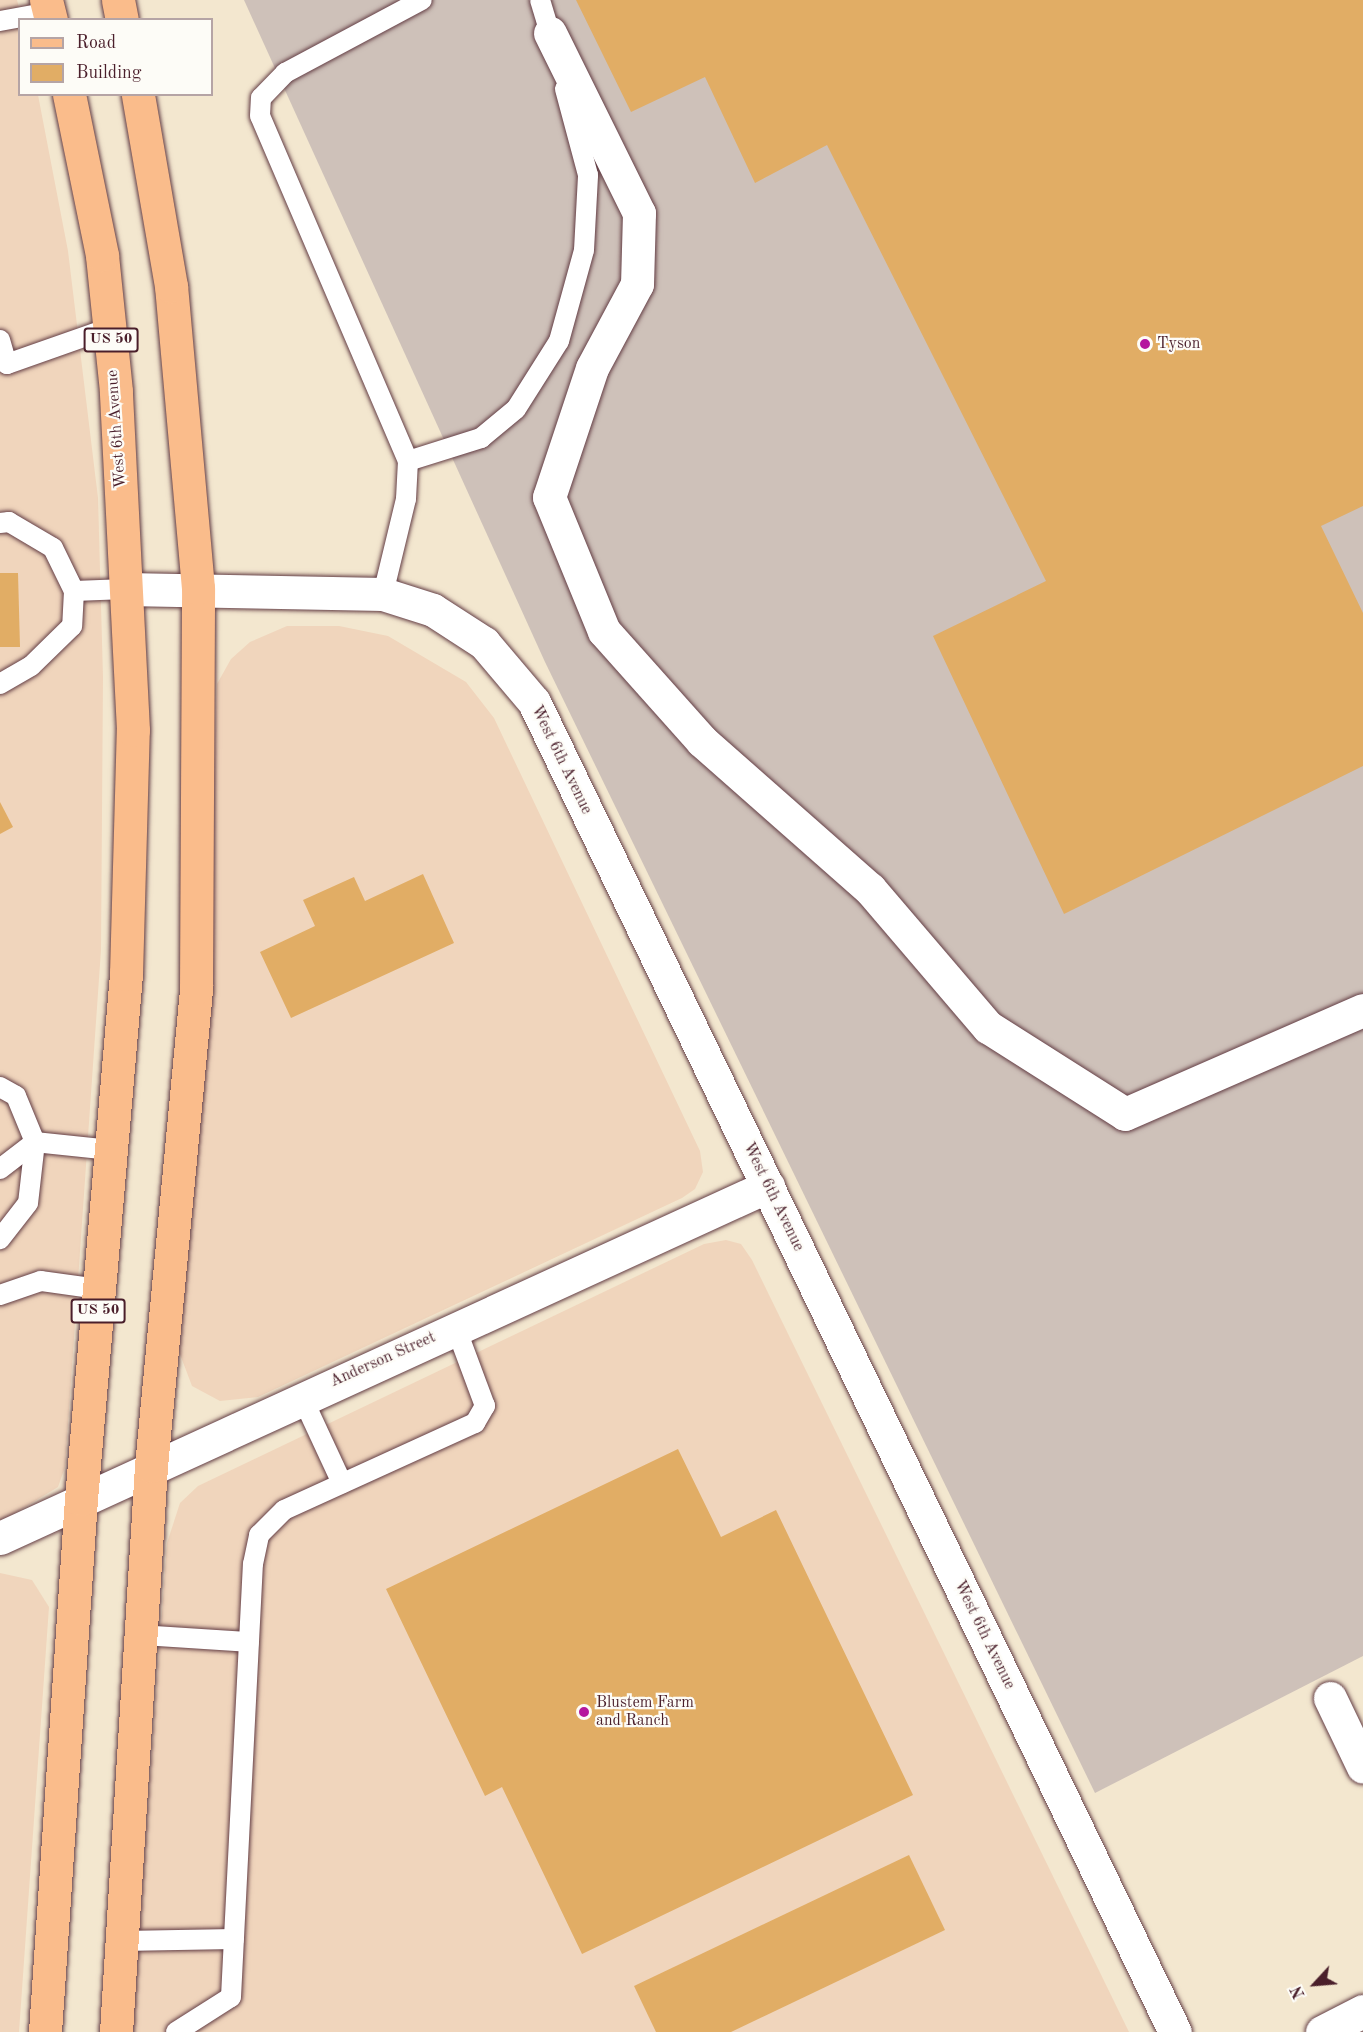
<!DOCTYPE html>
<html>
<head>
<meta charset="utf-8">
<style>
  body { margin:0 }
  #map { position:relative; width:1363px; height:2032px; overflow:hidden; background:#f3e7cf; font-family:"Old Standard TT",serif }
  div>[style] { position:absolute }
  .built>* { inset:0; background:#f0d5bc }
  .industrial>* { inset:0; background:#cec1b9 }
  .building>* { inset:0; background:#e1ad65 }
  .roads { filter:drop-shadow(0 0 2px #633d44) drop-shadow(0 0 2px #633d44) }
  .service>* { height:20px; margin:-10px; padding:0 10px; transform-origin:10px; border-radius:10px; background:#fff }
  .minor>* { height:33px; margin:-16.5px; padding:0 16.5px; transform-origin:16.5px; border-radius:16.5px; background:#fff }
  .tertiary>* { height:33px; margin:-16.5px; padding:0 16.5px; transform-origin:16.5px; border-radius:16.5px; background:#fff }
  .primary>* { height:33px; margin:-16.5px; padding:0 16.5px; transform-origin:16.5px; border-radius:16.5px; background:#fabc8b }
  .dots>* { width:16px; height:16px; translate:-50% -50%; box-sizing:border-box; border:3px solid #fdfcf7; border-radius:50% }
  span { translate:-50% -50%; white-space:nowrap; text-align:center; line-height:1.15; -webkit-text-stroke:4.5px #fdfcf7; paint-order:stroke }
  .shield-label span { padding:2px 4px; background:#fdfcf7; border:2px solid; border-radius:4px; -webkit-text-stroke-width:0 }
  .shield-label { font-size:15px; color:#4a1f2b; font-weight:700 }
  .poi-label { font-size:16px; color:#4a1f2b }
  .left { translate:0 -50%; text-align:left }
  .street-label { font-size:16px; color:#4a1f2b }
  .legend { position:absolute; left:18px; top:18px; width:195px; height:78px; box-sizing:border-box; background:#fdfcf7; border:2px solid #b5a4a5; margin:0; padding:8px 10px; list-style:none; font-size:18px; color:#4a1f2b }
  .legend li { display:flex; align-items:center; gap:12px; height:30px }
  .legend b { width:30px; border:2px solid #b5a4a5 }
  .north { position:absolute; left:1285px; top:1954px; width:60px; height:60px; -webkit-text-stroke:4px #fdfcf7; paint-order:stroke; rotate:244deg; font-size:16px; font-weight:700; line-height:24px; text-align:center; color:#4a1f2b }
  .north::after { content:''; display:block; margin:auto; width:21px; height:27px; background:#4a1f2b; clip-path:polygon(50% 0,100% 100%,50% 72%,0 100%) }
</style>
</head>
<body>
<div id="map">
  <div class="built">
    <i style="clip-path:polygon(0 0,17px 0,22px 19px,20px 94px,38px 95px,68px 251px,98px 498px,103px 677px,101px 950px,65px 1467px,58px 1487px,0 1522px)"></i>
    <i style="clip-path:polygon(287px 626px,339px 626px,388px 636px,466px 682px,494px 718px,700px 1151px,703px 1172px,695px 1189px,682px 1198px,258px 1397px,220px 1401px,192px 1386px,178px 1349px,206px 1027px,217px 684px,231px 659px,250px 642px)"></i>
    <i style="clip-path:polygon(726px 1240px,741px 1244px,752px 1260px,1129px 2032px,132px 2032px,167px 1543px,180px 1503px,198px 1486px,704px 1244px)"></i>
    <i style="clip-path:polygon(0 1573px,32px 1580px,49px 1607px,19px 2032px,0 2032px)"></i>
  </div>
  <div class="industrial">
    <i style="clip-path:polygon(244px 0,1363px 0,1363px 1656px,1095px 1793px,545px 662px)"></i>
  </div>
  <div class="building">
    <i style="clip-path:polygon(576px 0,1363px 0,1363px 506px,1321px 526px,1363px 613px,1363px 766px,1064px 914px,933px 636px,1046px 581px,827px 145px,755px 183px,705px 77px,631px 112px)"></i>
    <i style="clip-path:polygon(0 573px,18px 573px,20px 647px,0 647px)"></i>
    <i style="clip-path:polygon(0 802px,13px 827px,0 834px)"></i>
    <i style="clip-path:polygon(423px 874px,454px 943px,291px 1018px,260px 952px,315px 926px,303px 900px,354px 877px,365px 901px)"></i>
    <i style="clip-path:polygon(678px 1449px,721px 1537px,776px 1510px,913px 1795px,582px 1954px,502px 1787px,485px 1796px,386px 1589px)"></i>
    <i style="clip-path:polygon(909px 1855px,945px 1930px,731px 2032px,656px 2032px,634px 1986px)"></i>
  </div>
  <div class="roads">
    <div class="service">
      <i style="left:540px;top:0;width:45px;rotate:73.2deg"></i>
      <i style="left:0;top:21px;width:50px;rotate:-10.4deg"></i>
      <i style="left:0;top:340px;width:25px;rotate:74deg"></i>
      <i style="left:7px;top:364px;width:108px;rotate:-19.4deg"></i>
      <i style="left:408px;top:461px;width:77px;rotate:-17.5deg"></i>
      <i style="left:481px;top:438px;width:45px;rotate:-39.6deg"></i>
      <i style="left:516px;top:409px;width:80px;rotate:-57.7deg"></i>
      <i style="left:559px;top:341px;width:94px;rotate:-74.6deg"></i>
      <i style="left:584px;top:250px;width:75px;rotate:-86.9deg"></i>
      <i style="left:588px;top:175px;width:89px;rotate:-105deg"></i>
      <i style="left:0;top:523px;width:9px;rotate:-6deg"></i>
      <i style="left:9px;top:522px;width:51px;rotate:30.6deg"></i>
      <i style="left:53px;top:548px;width:48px;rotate:64deg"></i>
      <i style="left:74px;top:591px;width:35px;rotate:93deg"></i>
      <i style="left:72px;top:626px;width:57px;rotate:135.7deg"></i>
      <i style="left:31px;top:666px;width:36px;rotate:150deg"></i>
      <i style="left:74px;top:591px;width:52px;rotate:-2.2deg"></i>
      <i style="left:383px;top:594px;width:98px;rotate:-76.4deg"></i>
      <i style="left:406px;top:499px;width:38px;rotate:-87deg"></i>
      <i style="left:408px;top:461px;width:375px;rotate:-113.2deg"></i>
      <i style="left:260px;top:116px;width:18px;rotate:-87deg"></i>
      <i style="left:261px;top:98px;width:35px;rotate:-46deg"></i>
      <i style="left:285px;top:73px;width:155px;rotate:-28.1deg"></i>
      <i style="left:0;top:1087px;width:18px;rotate:29deg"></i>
      <i style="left:16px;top:1096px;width:50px;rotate:67.6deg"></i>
      <i style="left:35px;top:1142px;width:61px;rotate:96.5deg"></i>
      <i style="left:28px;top:1203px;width:46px;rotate:127.9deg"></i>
      <i style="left:0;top:1169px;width:44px;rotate:-37.6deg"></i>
      <i style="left:35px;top:1142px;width:76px;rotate:6deg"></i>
      <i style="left:0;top:1295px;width:43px;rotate:-18.9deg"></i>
      <i style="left:41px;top:1281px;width:59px;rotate:7.9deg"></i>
      <i style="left:302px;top:1397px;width:95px;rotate:65.1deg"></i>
      <i style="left:141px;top:1635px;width:108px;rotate:3.7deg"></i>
      <i style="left:122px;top:1941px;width:112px;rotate:-1deg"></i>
      <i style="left:176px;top:2032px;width:65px;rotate:-32.5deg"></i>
      <i style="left:231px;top:1997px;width:434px;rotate:-87.1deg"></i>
      <i style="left:253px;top:1564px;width:30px;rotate:-78deg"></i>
      <i style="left:259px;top:1535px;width:35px;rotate:-45deg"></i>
      <i style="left:284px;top:1510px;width:210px;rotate:-24.5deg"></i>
      <i style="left:475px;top:1423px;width:20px;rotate:-60deg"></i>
      <i style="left:485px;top:1406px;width:83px;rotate:-110.4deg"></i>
    </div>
    <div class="minor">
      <i style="left:550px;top:33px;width:201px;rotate:63.7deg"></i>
      <i style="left:639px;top:213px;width:71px;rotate:91.6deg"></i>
      <i style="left:637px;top:284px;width:95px;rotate:118.2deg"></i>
      <i style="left:592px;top:368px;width:136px;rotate:108.4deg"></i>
      <i style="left:549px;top:497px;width:145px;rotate:67.7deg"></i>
      <i style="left:604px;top:631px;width:147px;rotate:48.3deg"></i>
      <i style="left:702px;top:741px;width:224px;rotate:41.4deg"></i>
      <i style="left:870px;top:889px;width:182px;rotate:49.5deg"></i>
      <i style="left:988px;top:1027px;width:162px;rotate:32.4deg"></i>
      <i style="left:1125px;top:1114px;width:260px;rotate:-23.6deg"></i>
      <i style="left:0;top:1538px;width:845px;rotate:-24.62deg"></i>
      <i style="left:1330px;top:1698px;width:76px;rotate:64.4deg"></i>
      <i style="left:1322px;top:2032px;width:46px;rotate:-27.1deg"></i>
    </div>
    <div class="tertiary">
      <i style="left:126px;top:589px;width:257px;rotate:1.1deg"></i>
      <i style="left:383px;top:594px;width:52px;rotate:17.7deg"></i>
      <i style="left:433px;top:610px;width:61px;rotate:32.9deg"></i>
      <i style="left:484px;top:643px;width:77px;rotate:49.7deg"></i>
      <i style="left:534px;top:702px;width:1476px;rotate:64.27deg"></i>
    </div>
    <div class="primary">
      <i style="left:46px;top:0;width:21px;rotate:76deg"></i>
      <i style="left:118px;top:0;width:20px;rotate:79deg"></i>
      <i style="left:45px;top:2032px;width:534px;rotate:-86.14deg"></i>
      <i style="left:81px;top:1499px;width:527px;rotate:-85.1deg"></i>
      <i style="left:126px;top:974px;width:244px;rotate:-88.4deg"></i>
      <i style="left:133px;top:730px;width:339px;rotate:-92.9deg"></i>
      <i style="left:116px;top:391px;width:137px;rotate:-95.9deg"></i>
      <i style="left:102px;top:255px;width:164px;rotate:-101.6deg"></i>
      <i style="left:116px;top:2032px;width:567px;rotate:-86.46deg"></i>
      <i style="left:151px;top:1466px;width:480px;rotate:-84.6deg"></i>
      <i style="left:196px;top:988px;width:400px;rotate:-89.7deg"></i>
      <i style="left:198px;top:588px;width:303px;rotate:-95.1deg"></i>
      <i style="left:171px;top:286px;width:195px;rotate:-99.8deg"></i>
    </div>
  </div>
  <div class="dots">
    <i style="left:1145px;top:344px;background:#b5179e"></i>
    <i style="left:584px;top:1712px;background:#b5179e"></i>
  </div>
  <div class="shield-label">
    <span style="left:111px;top:340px">US 50</span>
    <span style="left:98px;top:1311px">US 50</span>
  </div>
  <div class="poi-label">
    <span class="left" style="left:1157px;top:344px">Tyson</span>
    <span class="left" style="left:596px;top:1712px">Blustem Farm<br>and Ranch</span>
  </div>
  <div class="street-label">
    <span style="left:117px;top:429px;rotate:-94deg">West 6th Avenue</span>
    <span style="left:561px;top:760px;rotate:64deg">West 6th Avenue</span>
    <span style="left:773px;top:1197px;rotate:64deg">West 6th Avenue</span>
    <span style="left:383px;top:1360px;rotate:-24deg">Anderson Street</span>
    <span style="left:984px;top:1635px;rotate:64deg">West 6th Avenue</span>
  </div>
  <ul class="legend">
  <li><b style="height:8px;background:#fabc8b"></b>Road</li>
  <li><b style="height:16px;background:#e1ad65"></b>Building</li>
  </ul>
  <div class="north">N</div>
</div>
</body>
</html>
